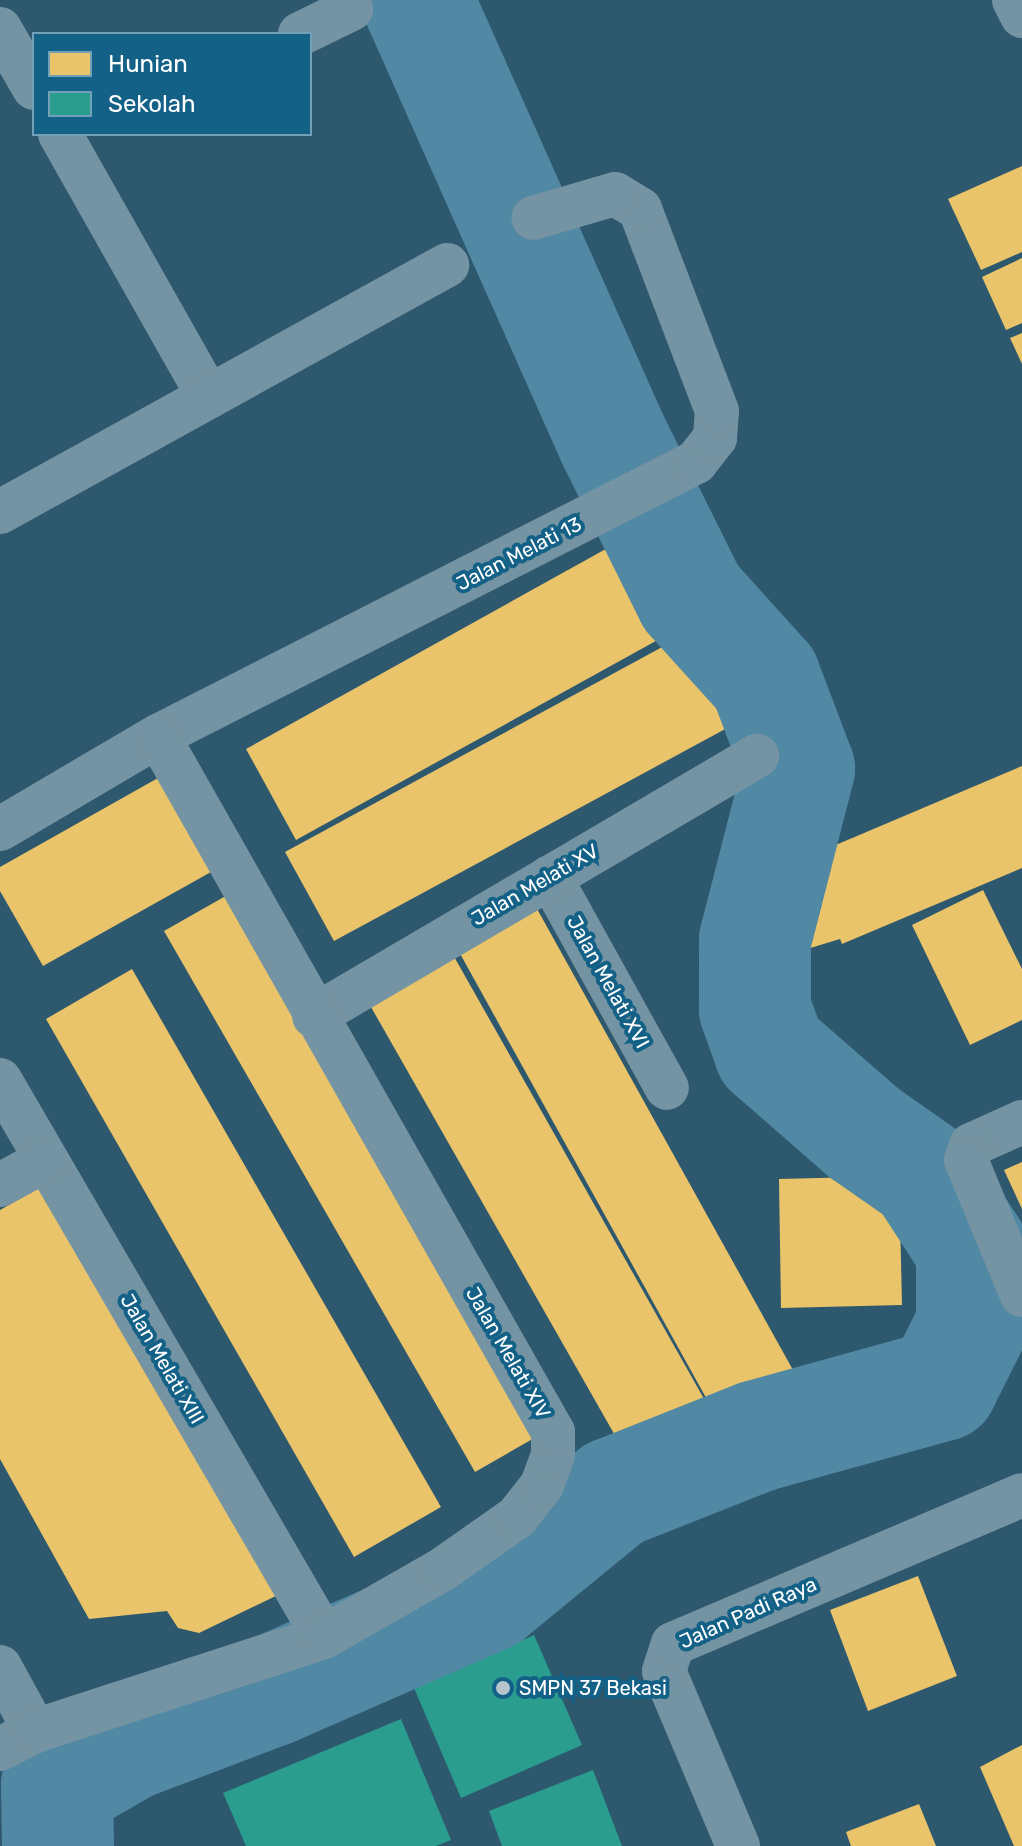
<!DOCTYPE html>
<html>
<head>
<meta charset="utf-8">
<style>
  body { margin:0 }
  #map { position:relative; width:1022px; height:1846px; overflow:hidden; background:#2e586d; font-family:Rubik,sans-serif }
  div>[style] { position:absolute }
  .homes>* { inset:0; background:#e9c46a }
  .schools>* { inset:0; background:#2a9d8f }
  .river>* { height:112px; margin:-56px; padding:0 56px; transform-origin:56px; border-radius:56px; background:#5188a4 }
  .minor>* { height:44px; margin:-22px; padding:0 22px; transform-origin:22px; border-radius:22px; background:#7594a3 }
  .dots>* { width:22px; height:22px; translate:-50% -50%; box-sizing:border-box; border:4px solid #146187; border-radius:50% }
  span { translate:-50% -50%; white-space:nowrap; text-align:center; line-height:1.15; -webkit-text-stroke:8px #146187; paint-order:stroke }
  .street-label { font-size:20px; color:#fff }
  .poi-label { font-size:20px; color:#fff }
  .left { translate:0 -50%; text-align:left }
  .legend { position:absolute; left:32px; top:32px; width:280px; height:104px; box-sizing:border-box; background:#146187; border:2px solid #72a0b7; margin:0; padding:10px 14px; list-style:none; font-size:24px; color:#fff }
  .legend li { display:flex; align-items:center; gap:16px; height:40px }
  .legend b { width:40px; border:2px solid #72a0b7 }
</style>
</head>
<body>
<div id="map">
  <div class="homes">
    <i style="clip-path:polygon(1022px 166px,1022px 252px,981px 270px,948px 199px)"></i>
    <i style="clip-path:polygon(1022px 258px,1022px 323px,1006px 330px,982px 277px)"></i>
    <i style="clip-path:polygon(1022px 333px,1022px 364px,1010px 338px)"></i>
    <i style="clip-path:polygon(613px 545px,663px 637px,296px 840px,246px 749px)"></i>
    <i style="clip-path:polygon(688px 633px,740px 721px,334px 941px,285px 852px)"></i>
    <i style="clip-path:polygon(1022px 766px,1022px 868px,842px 944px,840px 939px,794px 953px,805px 858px)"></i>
    <i style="clip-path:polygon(158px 778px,211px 872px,43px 966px,0 891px,0 867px)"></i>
    <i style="clip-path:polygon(238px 889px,550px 1429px,475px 1472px,164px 931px)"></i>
    <i style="clip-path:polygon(983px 890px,1022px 969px,1022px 1020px,970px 1045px,912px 925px)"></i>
    <i style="clip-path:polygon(536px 907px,798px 1379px,720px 1423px,458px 950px)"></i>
    <i style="clip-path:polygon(452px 953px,716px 1420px,633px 1467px,367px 1000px)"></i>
    <i style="clip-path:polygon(132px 969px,441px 1507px,354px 1557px,46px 1019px)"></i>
    <i style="clip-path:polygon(1022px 1162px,1022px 1209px,1004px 1170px)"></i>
    <i style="clip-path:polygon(899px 1176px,902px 1305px,781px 1308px,779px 1179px)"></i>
    <i style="clip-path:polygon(53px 1180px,282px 1593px,199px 1633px,178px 1628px,167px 1611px,89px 1619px,0 1459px,0 1210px)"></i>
    <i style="clip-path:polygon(918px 1576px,957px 1676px,868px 1711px,830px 1610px)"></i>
    <i style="clip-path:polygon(1022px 1745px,1022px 1846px,1014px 1846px,980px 1767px)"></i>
    <i style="clip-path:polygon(919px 1804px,936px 1846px,851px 1846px,846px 1832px)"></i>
  </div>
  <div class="schools">
    <i style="clip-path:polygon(534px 1635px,582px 1745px,461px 1798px,414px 1688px)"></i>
    <i style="clip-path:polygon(401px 1719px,451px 1840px,436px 1846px,246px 1846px,223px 1793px)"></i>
    <i style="clip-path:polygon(593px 1770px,622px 1846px,502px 1846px,489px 1811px)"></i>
  </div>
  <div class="river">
    <i style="left:58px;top:1846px;width:60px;rotate:-91deg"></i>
    <i style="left:57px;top:1786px;width:82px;rotate:-30deg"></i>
    <i style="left:128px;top:1745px;width:155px;rotate:-20.8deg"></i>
    <i style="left:273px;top:1690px;width:235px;rotate:-23.6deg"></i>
    <i style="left:488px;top:1596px;width:163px;rotate:-39.3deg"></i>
    <i style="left:614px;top:1493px;width:155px;rotate:-21.6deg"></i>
    <i style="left:758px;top:1436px;width:191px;rotate:-15.5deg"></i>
    <i style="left:942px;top:1385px;width:67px;rotate:-63.4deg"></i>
    <i style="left:972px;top:1325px;width:76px;rotate:-90deg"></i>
    <i style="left:972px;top:1249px;width:88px;rotate:-123deg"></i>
    <i style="left:924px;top:1175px;width:73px;rotate:-145deg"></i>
    <i style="left:864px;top:1133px;width:125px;rotate:-138.9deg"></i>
    <i style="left:770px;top:1051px;width:45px;rotate:-109.7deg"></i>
    <i style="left:755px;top:1009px;width:69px;rotate:-90deg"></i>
    <i style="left:755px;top:940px;width:177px;rotate:-75.6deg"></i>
    <i style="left:799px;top:769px;width:96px;rotate:-110.7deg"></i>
    <i style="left:765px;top:679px;width:110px;rotate:-132.1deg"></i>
    <i style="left:691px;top:597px;width:175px;rotate:-116.4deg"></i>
    <i style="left:613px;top:440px;width:482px;rotate:-114deg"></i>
  </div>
  <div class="minor">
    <i style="left:1014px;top:0;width:18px;rotate:63deg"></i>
    <i style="left:0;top:29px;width:68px;rotate:60deg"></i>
    <i style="left:300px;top:34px;width:57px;rotate:-26.1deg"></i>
    <i style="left:60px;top:134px;width:301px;rotate:60.5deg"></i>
    <i style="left:0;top:512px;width:511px;rotate:-28.92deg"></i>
    <i style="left:0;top:829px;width:183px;rotate:-30.5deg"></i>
    <i style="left:158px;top:736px;width:604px;rotate:-26.99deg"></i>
    <i style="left:696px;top:462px;width:31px;rotate:-52deg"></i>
    <i style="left:715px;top:438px;width:27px;rotate:-86deg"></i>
    <i style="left:717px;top:411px;width:216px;rotate:-110.9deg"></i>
    <i style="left:640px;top:209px;width:29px;rotate:-149deg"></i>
    <i style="left:615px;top:194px;width:85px;rotate:163.7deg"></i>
    <i style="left:550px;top:877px;width:241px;rotate:61deg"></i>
    <i style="left:314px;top:1016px;width:514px;rotate:-30.41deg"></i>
    <i style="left:0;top:1080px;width:644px;rotate:59.81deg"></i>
    <i style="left:1022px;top:1122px;width:56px;rotate:155.7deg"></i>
    <i style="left:971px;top:1145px;width:16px;rotate:108deg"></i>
    <i style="left:966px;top:1160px;width:146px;rotate:67.5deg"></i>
    <i style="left:0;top:1185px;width:52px;rotate:-28.5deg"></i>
    <i style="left:0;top:1667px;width:73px;rotate:61.3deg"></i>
    <i style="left:0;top:1749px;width:39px;rotate:-27deg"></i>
    <i style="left:35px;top:1731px;width:304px;rotate:-18deg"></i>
    <i style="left:324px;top:1637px;width:137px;rotate:-29.7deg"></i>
    <i style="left:443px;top:1569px;width:90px;rotate:-35.1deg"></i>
    <i style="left:517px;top:1517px;width:41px;rotate:-52deg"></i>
    <i style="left:542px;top:1485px;width:33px;rotate:-70deg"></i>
    <i style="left:553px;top:1454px;width:22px;rotate:-90deg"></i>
    <i style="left:553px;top:1432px;width:800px;rotate:-119.58deg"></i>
    <i style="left:738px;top:1846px;width:190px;rotate:-112.9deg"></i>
    <i style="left:664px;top:1671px;width:28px;rotate:-72deg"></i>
    <i style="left:673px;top:1644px;width:379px;rotate:-23.1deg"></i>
  </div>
  <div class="dots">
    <i style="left:503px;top:1688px;background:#b6c5cc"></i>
  </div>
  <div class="street-label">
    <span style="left:519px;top:554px;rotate:-27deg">Jalan Melati 13</span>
    <span style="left:535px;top:885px;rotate:-30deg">Jalan Melati XV</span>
    <span style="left:608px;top:982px;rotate:61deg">Jalan Melati XVI</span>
    <span style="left:508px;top:1353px;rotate:60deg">Jalan Melati XIV</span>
    <span style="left:162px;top:1359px;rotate:60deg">Jalan Melati XIII</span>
    <span style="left:748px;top:1613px;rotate:-24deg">Jalan Padi Raya</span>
  </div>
  <div class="poi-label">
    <span class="left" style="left:519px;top:1688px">SMPN 37 Bekasi</span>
  </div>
  <ul class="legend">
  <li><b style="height:22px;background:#e9c46a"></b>Hunian</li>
  <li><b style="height:22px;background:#2a9d8f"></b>Sekolah</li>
  </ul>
</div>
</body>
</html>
